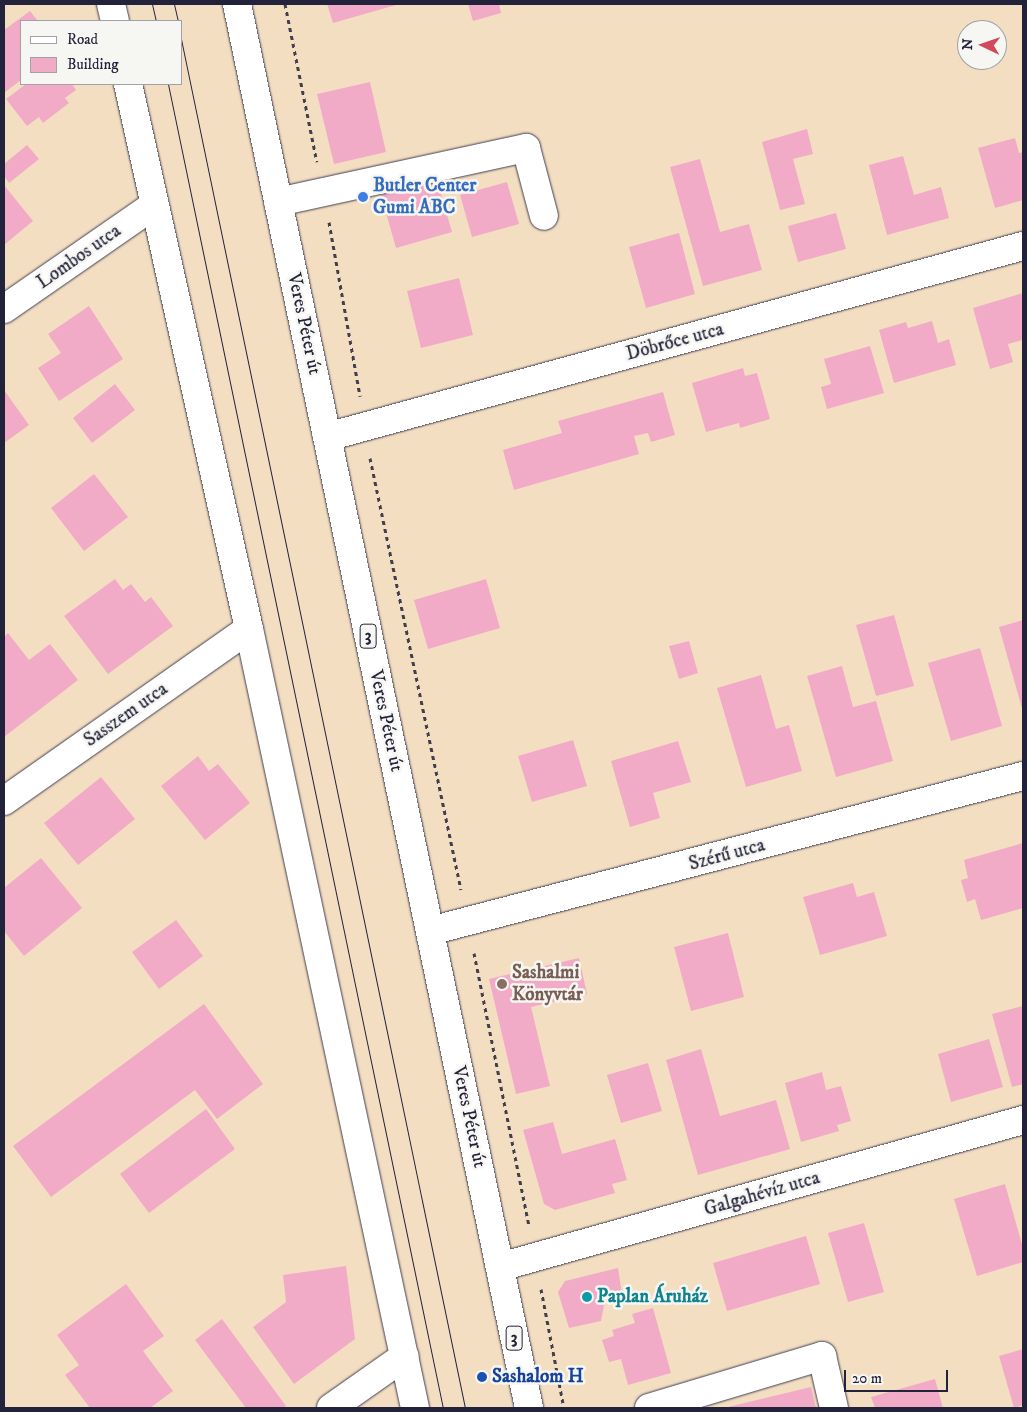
<!DOCTYPE html>
<html>
<head>
<meta charset="utf-8">
<style>
  body { margin:0 }
  #map { position:relative; width:1027px; height:1412px; overflow:hidden; background:#f3dec2; font-family:"IM FELL DW Pica",serif }
  div>[style] { position:absolute }
  .building>* { inset:0; background:#f2abc7 }
  .path>* { height:3px; margin-top:-1.5px; transform-origin:0; background:repeating-linear-gradient(90deg,#413e4f 0 4px,transparent 0 8px) }
  .roads { filter:drop-shadow(0 0 1px #413e4f) drop-shadow(0 0 1px #413e4f) }
  .minor>* { height:28px; margin:-14px; padding:0 14px; transform-origin:14px; border-radius:14px; background:#fff }
  .major>* { height:28px; margin:-14px; padding:0 14px; transform-origin:14px; border-radius:14px; background:#fff }
  .tram>* { height:1px; margin:-0.5px; padding:0 0.5px; transform-origin:0.5px; border-radius:0.5px; background:#22223b }
  .dots>* { width:14px; height:14px; translate:-50% -50%; box-sizing:border-box; border:2px solid #f6f6f2; border-radius:50% }
  span { translate:-50% -50%; white-space:nowrap; text-align:center; line-height:1.15; -webkit-text-stroke:5px #f6f6f2; paint-order:stroke }
  .shield-label span { padding:1px 4px; background:#f6f6f2; border:1px solid; border-radius:4px; -webkit-text-stroke-width:0 }
  .shield-label { font-size:18px; color:#22223b; font-weight:700 }
  .shop-label { font-size:19px; color:#366cbe; font-weight:700 }
  .left { translate:0 -50%; text-align:left }
  .street-label { font-size:19px; color:#22223b }
  .education-label { font-size:19px; color:#785e54; font-weight:700 }
  .culture-label { font-size:19px; color:#0d838f; font-weight:700 }
  .transit-label { font-size:19px; color:#164399; font-weight:700 }
  .frame { position:absolute; inset:0; border:5px solid #22223b; pointer-events:none }
  .legend { position:absolute; left:20px; top:20px; width:162px; height:65px; box-sizing:border-box; background:#f6f6f2; border:1px solid #a1a1a9; margin:0; padding:6px 9px; list-style:none; font-size:15px; color:#22223b }
  .legend li { display:flex; align-items:center; gap:10px; height:25px }
  .legend b { width:25px; border:1px solid #a1a1a9 }
  .north { position:absolute; left:957px; top:20px; width:50px; height:50px; box-sizing:border-box; background:#f6f6f2; border:1px solid #a1a1a9; border-radius:50%; rotate:273deg; font-size:14px; font-weight:700; line-height:20px; text-align:center; color:#22223b }
  .north::after { content:''; display:block; margin:auto; width:18px; height:22px; background:#d1495b; clip-path:polygon(50% 0,100% 100%,50% 72%,0 100%) }
  .scale { position:absolute; left:844px; top:1370px; width:104px; height:22px; box-sizing:border-box; border:2px solid #22223b; border-top:0; padding-left:6px; font-size:15px; line-height:18px; white-space:nowrap; color:#22223b; -webkit-text-stroke:4px #f6f6f2; paint-order:stroke }
</style>
</head>
<body>
<div id="map">
  <div class="building">
    <i style="clip-path:polygon(327px 4px,395px 4px,396px 5px,333px 23px)"></i>
    <i style="clip-path:polygon(468px 4px,499px 4px,501px 13px,473px 21px)"></i>
    <i style="clip-path:polygon(30px 11px,38px 21px,21px 21px,21px 80px,4px 93px,4px 30px)"></i>
    <i style="clip-path:polygon(370px 82px,386px 152px,334px 164px,317px 94px)"></i>
    <i style="clip-path:polygon(26px 84px,72px 84px,76px 90px,65px 98px,69px 103px,43px 123px,39px 117px,27px 126px,6px 99px)"></i>
    <i style="clip-path:polygon(807px 129px,813px 154px,793px 159px,805px 204px,780px 210px,762px 142px)"></i>
    <i style="clip-path:polygon(1015px 138px,1019px 153px,1023px 152px,1023px 200px,995px 208px,978px 148px)"></i>
    <i style="clip-path:polygon(27px 145px,39px 159px,9px 183px,4px 176px,4px 164px)"></i>
    <i style="clip-path:polygon(903px 156px,914px 195px,941px 187px,949px 218px,887px 235px,869px 165px)"></i>
    <i style="clip-path:polygon(700px 159px,720px 232px,749px 224px,762px 270px,703px 286px,670px 167px)"></i>
    <i style="clip-path:polygon(437px 180px,452px 232px,396px 248px,381px 195px)"></i>
    <i style="clip-path:polygon(507px 182px,519px 224px,472px 237px,460px 195px)"></i>
    <i style="clip-path:polygon(4px 185px,33px 221px,4px 245px)"></i>
    <i style="clip-path:polygon(836px 213px,846px 249px,798px 262px,788px 226px)"></i>
    <i style="clip-path:polygon(679px 233px,695px 294px,646px 308px,629px 247px)"></i>
    <i style="clip-path:polygon(459px 278px,473px 335px,421px 348px,407px 291px)"></i>
    <i style="clip-path:polygon(1023px 293px,1023px 340px,1008px 344px,1013px 362px,990px 369px,973px 308px)"></i>
    <i style="clip-path:polygon(89px 306px,123px 359px,59px 401px,38px 368px,61px 353px,48px 334px)"></i>
    <i style="clip-path:polygon(932px 321px,938px 343px,949px 339px,956px 365px,894px 383px,879px 330px,906px 322px,908px 328px)"></i>
    <i style="clip-path:polygon(870px 346px,884px 393px,827px 409px,821px 387px,831px 384px,824px 359px)"></i>
    <i style="clip-path:polygon(743px 368px,745px 376px,757px 373px,770px 419px,740px 428px,739px 423px,706px 432px,692px 383px)"></i>
    <i style="clip-path:polygon(115px 384px,135px 410px,92px 443px,73px 418px)"></i>
    <i style="clip-path:polygon(4px 390px,29px 425px,4px 443px)"></i>
    <i style="clip-path:polygon(663px 392px,675px 435px,651px 442px,648px 433px,634px 436px,639px 454px,514px 490px,503px 450px,562px 433px,558px 421px)"></i>
    <i style="clip-path:polygon(94px 474px,128px 517px,84px 551px,51px 508px)"></i>
    <i style="clip-path:polygon(115px 579px,123px 590px,131px 584px,145px 602px,151px 597px,173px 626px,108px 674px,64px 616px)"></i>
    <i style="clip-path:polygon(486px 579px,500px 628px,428px 649px,414px 600px)"></i>
    <i style="clip-path:polygon(894px 615px,914px 686px,876px 696px,856px 625px)"></i>
    <i style="clip-path:polygon(1023px 620px,1023px 712px,999px 627px)"></i>
    <i style="clip-path:polygon(8px 633px,29px 660px,50px 644px,78px 680px,4px 737px,4px 637px)"></i>
    <i style="clip-path:polygon(689px 641px,698px 673px,679px 679px,669px 646px)"></i>
    <i style="clip-path:polygon(980px 648px,1002px 726px,951px 741px,928px 663px)"></i>
    <i style="clip-path:polygon(842px 666px,853px 707px,876px 701px,893px 761px,836px 777px,807px 676px)"></i>
    <i style="clip-path:polygon(761px 675px,776px 729px,789px 725px,802px 771px,746px 787px,717px 688px)"></i>
    <i style="clip-path:polygon(573px 740px,587px 786px,532px 802px,518px 756px)"></i>
    <i style="clip-path:polygon(678px 741px,691px 782px,653px 793px,660px 818px,630px 827px,611px 761px)"></i>
    <i style="clip-path:polygon(198px 756px,209px 771px,218px 764px,250px 803px,205px 840px,161px 786px)"></i>
    <i style="clip-path:polygon(101px 777px,135px 819px,78px 865px,44px 823px)"></i>
    <i style="clip-path:polygon(1023px 843px,1023px 908px,981px 920px,975px 899px,967px 902px,961px 880px,968px 878px,964px 860px)"></i>
    <i style="clip-path:polygon(41px 858px,82px 908px,24px 956px,4px 931px,4px 888px)"></i>
    <i style="clip-path:polygon(853px 883px,857px 897px,874px 892px,887px 936px,820px 955px,803px 897px)"></i>
    <i style="clip-path:polygon(176px 920px,203px 956px,159px 989px,132px 952px)"></i>
    <i style="clip-path:polygon(728px 933px,744px 997px,691px 1011px,674px 947px)"></i>
    <i style="clip-path:polygon(579px 958px,587px 994px,531px 1007px,550px 1086px,516px 1094px,489px 979px)"></i>
    <i style="clip-path:polygon(204px 1004px,263px 1084px,217px 1119px,195px 1090px,51px 1197px,13px 1146px)"></i>
    <i style="clip-path:polygon(1023px 1006px,1023px 1084px,1012px 1087px,992px 1014px)"></i>
    <i style="clip-path:polygon(989px 1039px,1003px 1087px,951px 1102px,938px 1054px)"></i>
    <i style="clip-path:polygon(701px 1049px,720px 1116px,776px 1100px,790px 1149px,698px 1175px,666px 1060px)"></i>
    <i style="clip-path:polygon(648px 1063px,662px 1111px,621px 1123px,607px 1075px)"></i>
    <i style="clip-path:polygon(822px 1072px,826px 1090px,841px 1086px,851px 1121px,837px 1125px,839px 1131px,801px 1142px,785px 1083px)"></i>
    <i style="clip-path:polygon(206px 1109px,235px 1149px,149px 1213px,120px 1174px)"></i>
    <i style="clip-path:polygon(553px 1122px,562px 1154px,615px 1139px,627px 1180px,612px 1184px,615px 1193px,555px 1210px,544px 1204px,523px 1130px)"></i>
    <i style="clip-path:polygon(1005px 1184px,1023px 1248px,1023px 1262px,977px 1276px,954px 1199px)"></i>
    <i style="clip-path:polygon(864px 1223px,884px 1292px,848px 1302px,828px 1233px)"></i>
    <i style="clip-path:polygon(806px 1236px,820px 1284px,727px 1311px,713px 1263px)"></i>
    <i style="clip-path:polygon(346px 1266px,355px 1339px,294px 1384px,253px 1327px,286px 1302px,283px 1275px)"></i>
    <i style="clip-path:polygon(618px 1268px,622px 1294px,605px 1300px,601px 1321px,569px 1328px,558px 1292px,565px 1281px)"></i>
    <i style="clip-path:polygon(126px 1284px,164px 1336px,143px 1351px,173px 1391px,150px 1408px,90px 1408px,65px 1375px,79px 1365px,57px 1335px)"></i>
    <i style="clip-path:polygon(653px 1308px,671px 1373px,628px 1385px,621px 1359px,609px 1362px,602px 1340px,614px 1336px,612px 1330px,635px 1323px,632px 1314px)"></i>
    <i style="clip-path:polygon(222px 1319px,286px 1406px,283px 1408px,246px 1408px,195px 1340px)"></i>
    <i style="clip-path:polygon(1023px 1349px,1023px 1405px,1014px 1408px,999px 1356px)"></i>
    <i style="clip-path:polygon(935px 1379px,943px 1408px,875px 1408px,871px 1397px)"></i>
    <i style="clip-path:polygon(811px 1387px,816px 1408px,724px 1408px)"></i>
  </div>
  <div class="path">
    <i style="left:285px;top:4px;width:161px;rotate:78.6deg"></i>
    <i style="left:329px;top:222px;width:177px;rotate:79.9deg"></i>
    <i style="left:370px;top:458px;width:441px;rotate:78.1deg"></i>
    <i style="left:474px;top:953px;width:278px;rotate:78.6deg"></i>
    <i style="left:541px;top:1289px;width:121px;rotate:79.1deg"></i>
  </div>
  <div class="roads">
    <div class="minor">
      <i style="left:111px;top:4px;width:17px;rotate:77deg"></i>
      <i style="left:128px;top:84px;width:558px;rotate:77.48deg"></i>
      <i style="left:249px;top:629px;width:796px;rotate:77.97deg"></i>
      <i style="left:278px;top:202px;width:254px;rotate:-12.3deg"></i>
      <i style="left:526px;top:148px;width:70px;rotate:75.2deg"></i>
      <i style="left:4px;top:309px;width:183px;rotate:-34.7deg"></i>
      <i style="left:327px;top:437px;width:722px;rotate:-15.35deg"></i>
      <i style="left:4px;top:801px;width:299px;rotate:-35.1deg"></i>
      <i style="left:430px;top:931px;width:613px;rotate:-14.65deg"></i>
      <i style="left:500px;top:1267px;width:543px;rotate:-15.7deg"></i>
      <i style="left:331px;top:1408px;width:90px;rotate:-35.1deg"></i>
      <i style="left:649px;top:1408px;width:181px;rotate:-16.7deg"></i>
      <i style="left:822px;top:1356px;width:53px;rotate:77deg"></i>
    </div>
    <div class="major">
      <i style="left:237px;top:4px;width:1434px;rotate:78.25deg"></i>
    </div>
  </div>
  <div class="tram">
    <i style="left:152px;top:4px;width:17px;rotate:77deg"></i>
    <i style="left:174px;top:4px;width:17px;rotate:77deg"></i>
    <i style="left:181px;top:39px;width:1398px;rotate:78.28deg"></i>
    <i style="left:168px;top:84px;width:1352px;rotate:78.27deg"></i>
  </div>
  <div class="dots">
    <i style="left:363px;top:197px;background:#3f7fe0"></i>
    <i style="left:502px;top:984px;background:#8d6e63"></i>
    <i style="left:587px;top:1297px;background:#0f9aa8"></i>
    <i style="left:482px;top:1377px;background:#1a4fb4"></i>
  </div>
  <div class="shield-label">
    <span style="left:368px;top:636px">3</span>
    <span style="left:514px;top:1338px">3</span>
  </div>
  <div class="shop-label">
    <span class="left" style="left:373px;top:197px">Butler Center<br>Gumi ABC</span>
  </div>
  <div class="street-label">
    <span style="left:79px;top:257px;rotate:-35deg">Lombos utca</span>
    <span style="left:304px;top:324px;rotate:78deg">Veres Péter út</span>
    <span style="left:675px;top:342px;rotate:-15deg">Döbrőce utca</span>
    <span style="left:126px;top:715px;rotate:-35deg">Sasszem utca</span>
    <span style="left:386px;top:721px;rotate:78deg">Veres Péter út</span>
    <span style="left:727px;top:855px;rotate:-15deg">Szérű utca</span>
    <span style="left:469px;top:1117px;rotate:78deg">Veres Péter út</span>
    <span style="left:762px;top:1194px;rotate:-16deg">Galgahévíz utca</span>
  </div>
  <div class="education-label">
    <span class="left" style="left:512px;top:984px">Sashalmi<br>Könyvtár</span>
  </div>
  <div class="culture-label">
    <span class="left" style="left:597px;top:1297px">Paplan Áruház</span>
  </div>
  <div class="transit-label">
    <span class="left" style="left:492px;top:1377px">Sashalom H</span>
  </div>
  <div class="frame"></div>
  <ul class="legend">
  <li><b style="height:6px;background:#fff"></b>Road</li>
  <li><b style="height:14px;background:#f2abc7"></b>Building</li>
  </ul>
  <div class="north">N</div>
  <div class="scale">20 m</div>
</div>
</body>
</html>
